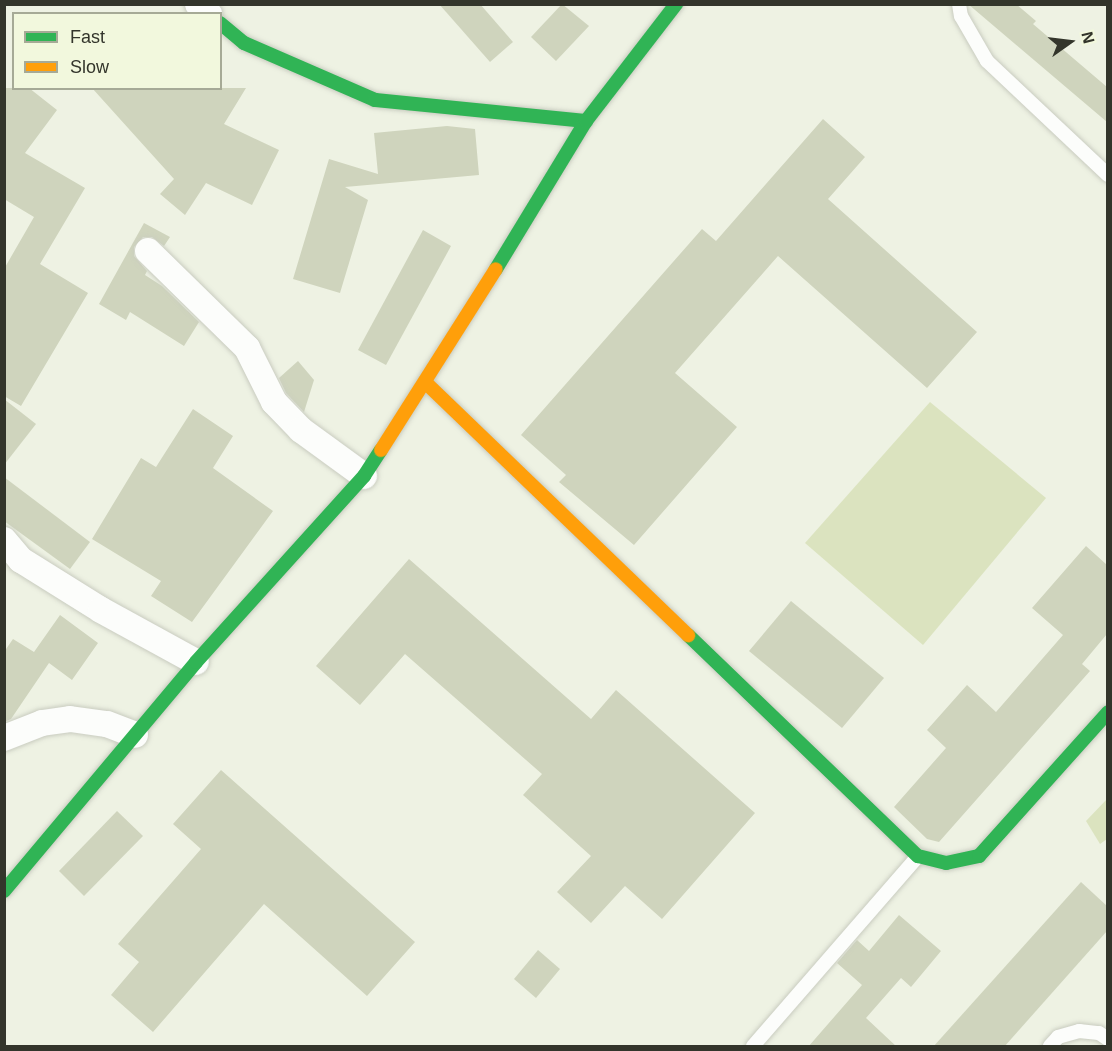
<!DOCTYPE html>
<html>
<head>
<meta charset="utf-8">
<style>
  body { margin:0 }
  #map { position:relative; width:1112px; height:1051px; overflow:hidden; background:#eef2e3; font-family:Helvetica,sans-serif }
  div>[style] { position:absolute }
  .green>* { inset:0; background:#dbe3bf }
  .building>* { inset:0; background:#cfd4bd }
  .roads { filter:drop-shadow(0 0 2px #c9ccc0) drop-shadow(0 0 2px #c9ccc0) }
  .lane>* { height:14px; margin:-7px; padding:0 7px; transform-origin:7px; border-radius:7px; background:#fcfdfb }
  .street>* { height:26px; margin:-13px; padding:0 13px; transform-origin:13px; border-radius:13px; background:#fcfdfb }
  .fast>* { height:14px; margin:-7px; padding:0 7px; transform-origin:7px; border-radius:7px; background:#30b455 }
  .slow>* { height:14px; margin:-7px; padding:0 7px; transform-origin:7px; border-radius:7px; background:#ff9f0a }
  span { translate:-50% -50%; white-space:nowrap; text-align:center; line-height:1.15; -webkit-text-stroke:4.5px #f2f8dd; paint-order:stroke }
  .frame { position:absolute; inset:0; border:6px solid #33352b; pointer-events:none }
  .legend { position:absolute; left:12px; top:12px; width:210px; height:78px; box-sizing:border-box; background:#f2f8dd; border:2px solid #a6aa96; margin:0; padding:8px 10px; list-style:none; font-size:18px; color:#33352b }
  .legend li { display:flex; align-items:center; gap:12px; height:30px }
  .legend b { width:30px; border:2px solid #a6aa96 }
  .north { position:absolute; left:1040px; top:12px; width:60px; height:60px; -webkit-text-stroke:4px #f2f8dd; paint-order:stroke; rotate:76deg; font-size:16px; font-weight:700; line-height:24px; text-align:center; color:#33352b }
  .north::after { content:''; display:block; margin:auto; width:21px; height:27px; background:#33352b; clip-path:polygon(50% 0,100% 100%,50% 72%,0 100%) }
</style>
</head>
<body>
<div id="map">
  <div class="green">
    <i style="clip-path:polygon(930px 402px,1046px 498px,923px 645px,805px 543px)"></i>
    <i style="clip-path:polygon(1107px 799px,1107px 839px,1100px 844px,1086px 821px)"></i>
  </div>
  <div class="building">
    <i style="clip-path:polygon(439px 4px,480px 4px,513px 42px,490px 62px)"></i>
    <i style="clip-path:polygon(562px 4px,589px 26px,556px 61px,531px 37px)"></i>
    <i style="clip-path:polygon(968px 4px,1016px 4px,1036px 21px,1033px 24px,1107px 87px,1107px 122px)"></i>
    <i style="clip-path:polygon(4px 88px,29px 88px,57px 110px,25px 153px,85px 188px,40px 264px,88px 293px,21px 406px,4px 396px,4px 269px,34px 217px,4px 199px)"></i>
    <i style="clip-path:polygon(92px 88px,246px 88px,224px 124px,279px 150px,252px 205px,206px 183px,185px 215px,160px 194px,174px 179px)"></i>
    <i style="clip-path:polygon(823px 119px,865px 157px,828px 199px,977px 332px,927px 388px,778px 256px,675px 373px,737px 427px,634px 545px,559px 482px,566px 475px,521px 435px,702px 229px,716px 241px)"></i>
    <i style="clip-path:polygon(447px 126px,475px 129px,479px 175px,345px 187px,368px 200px,340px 293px,293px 279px,329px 159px,378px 174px,374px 133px)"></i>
    <i style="clip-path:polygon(144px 223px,170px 237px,164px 246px,152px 237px,143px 237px,134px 247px,134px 256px,147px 271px,145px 275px,162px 286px,199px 322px,184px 346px,130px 312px,126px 320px,99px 304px)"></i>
    <i style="clip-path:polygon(423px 230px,451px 246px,386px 365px,358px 350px)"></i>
    <i style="clip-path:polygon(298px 361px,314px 380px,304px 412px,286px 393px,279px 378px)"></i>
    <i style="clip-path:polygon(4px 399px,36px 424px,4px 465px)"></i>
    <i style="clip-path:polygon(193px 409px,233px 436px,213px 468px,273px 511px,192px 622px,151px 596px,161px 581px,92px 539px,141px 458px,156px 467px)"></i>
    <i style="clip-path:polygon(4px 477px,90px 542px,70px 569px,4px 521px)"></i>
    <i style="clip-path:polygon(1086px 546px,1107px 565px,1107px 634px,1082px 664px,1090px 671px,939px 842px,927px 839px,894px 807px,946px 748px,927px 730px,967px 685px,996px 712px,1063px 635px,1032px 608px)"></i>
    <i style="clip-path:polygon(409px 559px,591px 719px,616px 690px,755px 813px,662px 919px,625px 886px,591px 923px,557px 892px,591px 856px,523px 795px,542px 774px,405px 654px,360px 705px,316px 666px)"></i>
    <i style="clip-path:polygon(791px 601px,884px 678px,842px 728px,749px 651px)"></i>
    <i style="clip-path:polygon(60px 615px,98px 643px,72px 680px,49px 663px,11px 719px,4px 722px,4px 652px,13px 639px,34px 652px)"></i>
    <i style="clip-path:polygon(221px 770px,415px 942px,367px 996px,264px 904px,153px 1032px,111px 995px,139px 962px,118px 944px,201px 849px,173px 824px)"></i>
    <i style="clip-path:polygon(117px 811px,143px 836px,84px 896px,59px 871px)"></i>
    <i style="clip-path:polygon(1081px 882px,1107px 906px,1107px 931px,1004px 1047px,933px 1047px)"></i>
    <i style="clip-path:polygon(899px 915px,941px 951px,911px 987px,901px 978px,866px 1018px,897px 1047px,808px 1047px,862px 985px,837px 963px,857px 940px,869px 951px)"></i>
    <i style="clip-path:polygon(538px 950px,560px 969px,536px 998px,514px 979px)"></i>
  </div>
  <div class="roads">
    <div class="lane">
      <i style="left:959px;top:4px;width:12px;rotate:81deg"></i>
      <i style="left:961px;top:16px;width:52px;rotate:60deg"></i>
      <i style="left:987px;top:61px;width:166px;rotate:43.3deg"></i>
      <i style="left:753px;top:1046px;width:252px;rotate:-49deg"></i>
      <i style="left:1050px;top:1046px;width:12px;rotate:-48deg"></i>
      <i style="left:1058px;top:1037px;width:22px;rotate:-16deg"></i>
      <i style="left:1079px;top:1031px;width:20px;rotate:6deg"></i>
      <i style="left:1099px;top:1033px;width:11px;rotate:34deg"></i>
    </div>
    <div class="street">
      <i style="left:198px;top:4px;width:15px;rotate:42deg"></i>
      <i style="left:148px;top:251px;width:139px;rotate:44.4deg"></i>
      <i style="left:247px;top:348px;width:60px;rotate:63.4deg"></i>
      <i style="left:274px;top:402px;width:39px;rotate:46deg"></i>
      <i style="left:301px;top:430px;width:78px;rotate:36.1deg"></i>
      <i style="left:4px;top:540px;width:26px;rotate:50deg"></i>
      <i style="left:21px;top:560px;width:94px;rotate:32deg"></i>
      <i style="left:101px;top:610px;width:108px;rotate:28.7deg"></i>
      <i style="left:4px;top:738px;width:41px;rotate:-21.5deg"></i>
      <i style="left:42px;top:723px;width:28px;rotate:-8deg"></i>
      <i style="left:70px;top:719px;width:37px;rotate:8deg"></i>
      <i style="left:107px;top:724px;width:30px;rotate:21deg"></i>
    </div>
    <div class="fast">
      <i style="left:220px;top:23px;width:31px;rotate:40deg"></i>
      <i style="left:244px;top:43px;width:143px;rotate:23.5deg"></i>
      <i style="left:375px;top:100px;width:212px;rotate:5.7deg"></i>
      <i style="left:496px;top:269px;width:173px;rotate:-58.7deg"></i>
      <i style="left:586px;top:121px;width:148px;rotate:-52.4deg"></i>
      <i style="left:688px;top:635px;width:319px;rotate:43.9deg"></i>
      <i style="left:918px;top:856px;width:29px;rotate:14deg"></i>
      <i style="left:946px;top:863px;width:34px;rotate:-12deg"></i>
      <i style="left:979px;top:856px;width:193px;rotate:-48.1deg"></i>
      <i style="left:4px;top:891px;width:299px;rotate:-50deg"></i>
      <i style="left:196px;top:662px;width:251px;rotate:-47.9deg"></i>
      <i style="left:364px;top:476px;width:31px;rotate:-57deg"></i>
    </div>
    <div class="slow">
      <i style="left:426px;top:383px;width:364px;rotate:43.9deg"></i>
      <i style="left:381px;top:450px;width:214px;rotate:-57.6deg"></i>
    </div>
  </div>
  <div class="frame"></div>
  <ul class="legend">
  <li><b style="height:8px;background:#30b455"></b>Fast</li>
  <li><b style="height:8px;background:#ff9f0a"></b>Slow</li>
  </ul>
  <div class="north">N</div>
</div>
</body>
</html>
